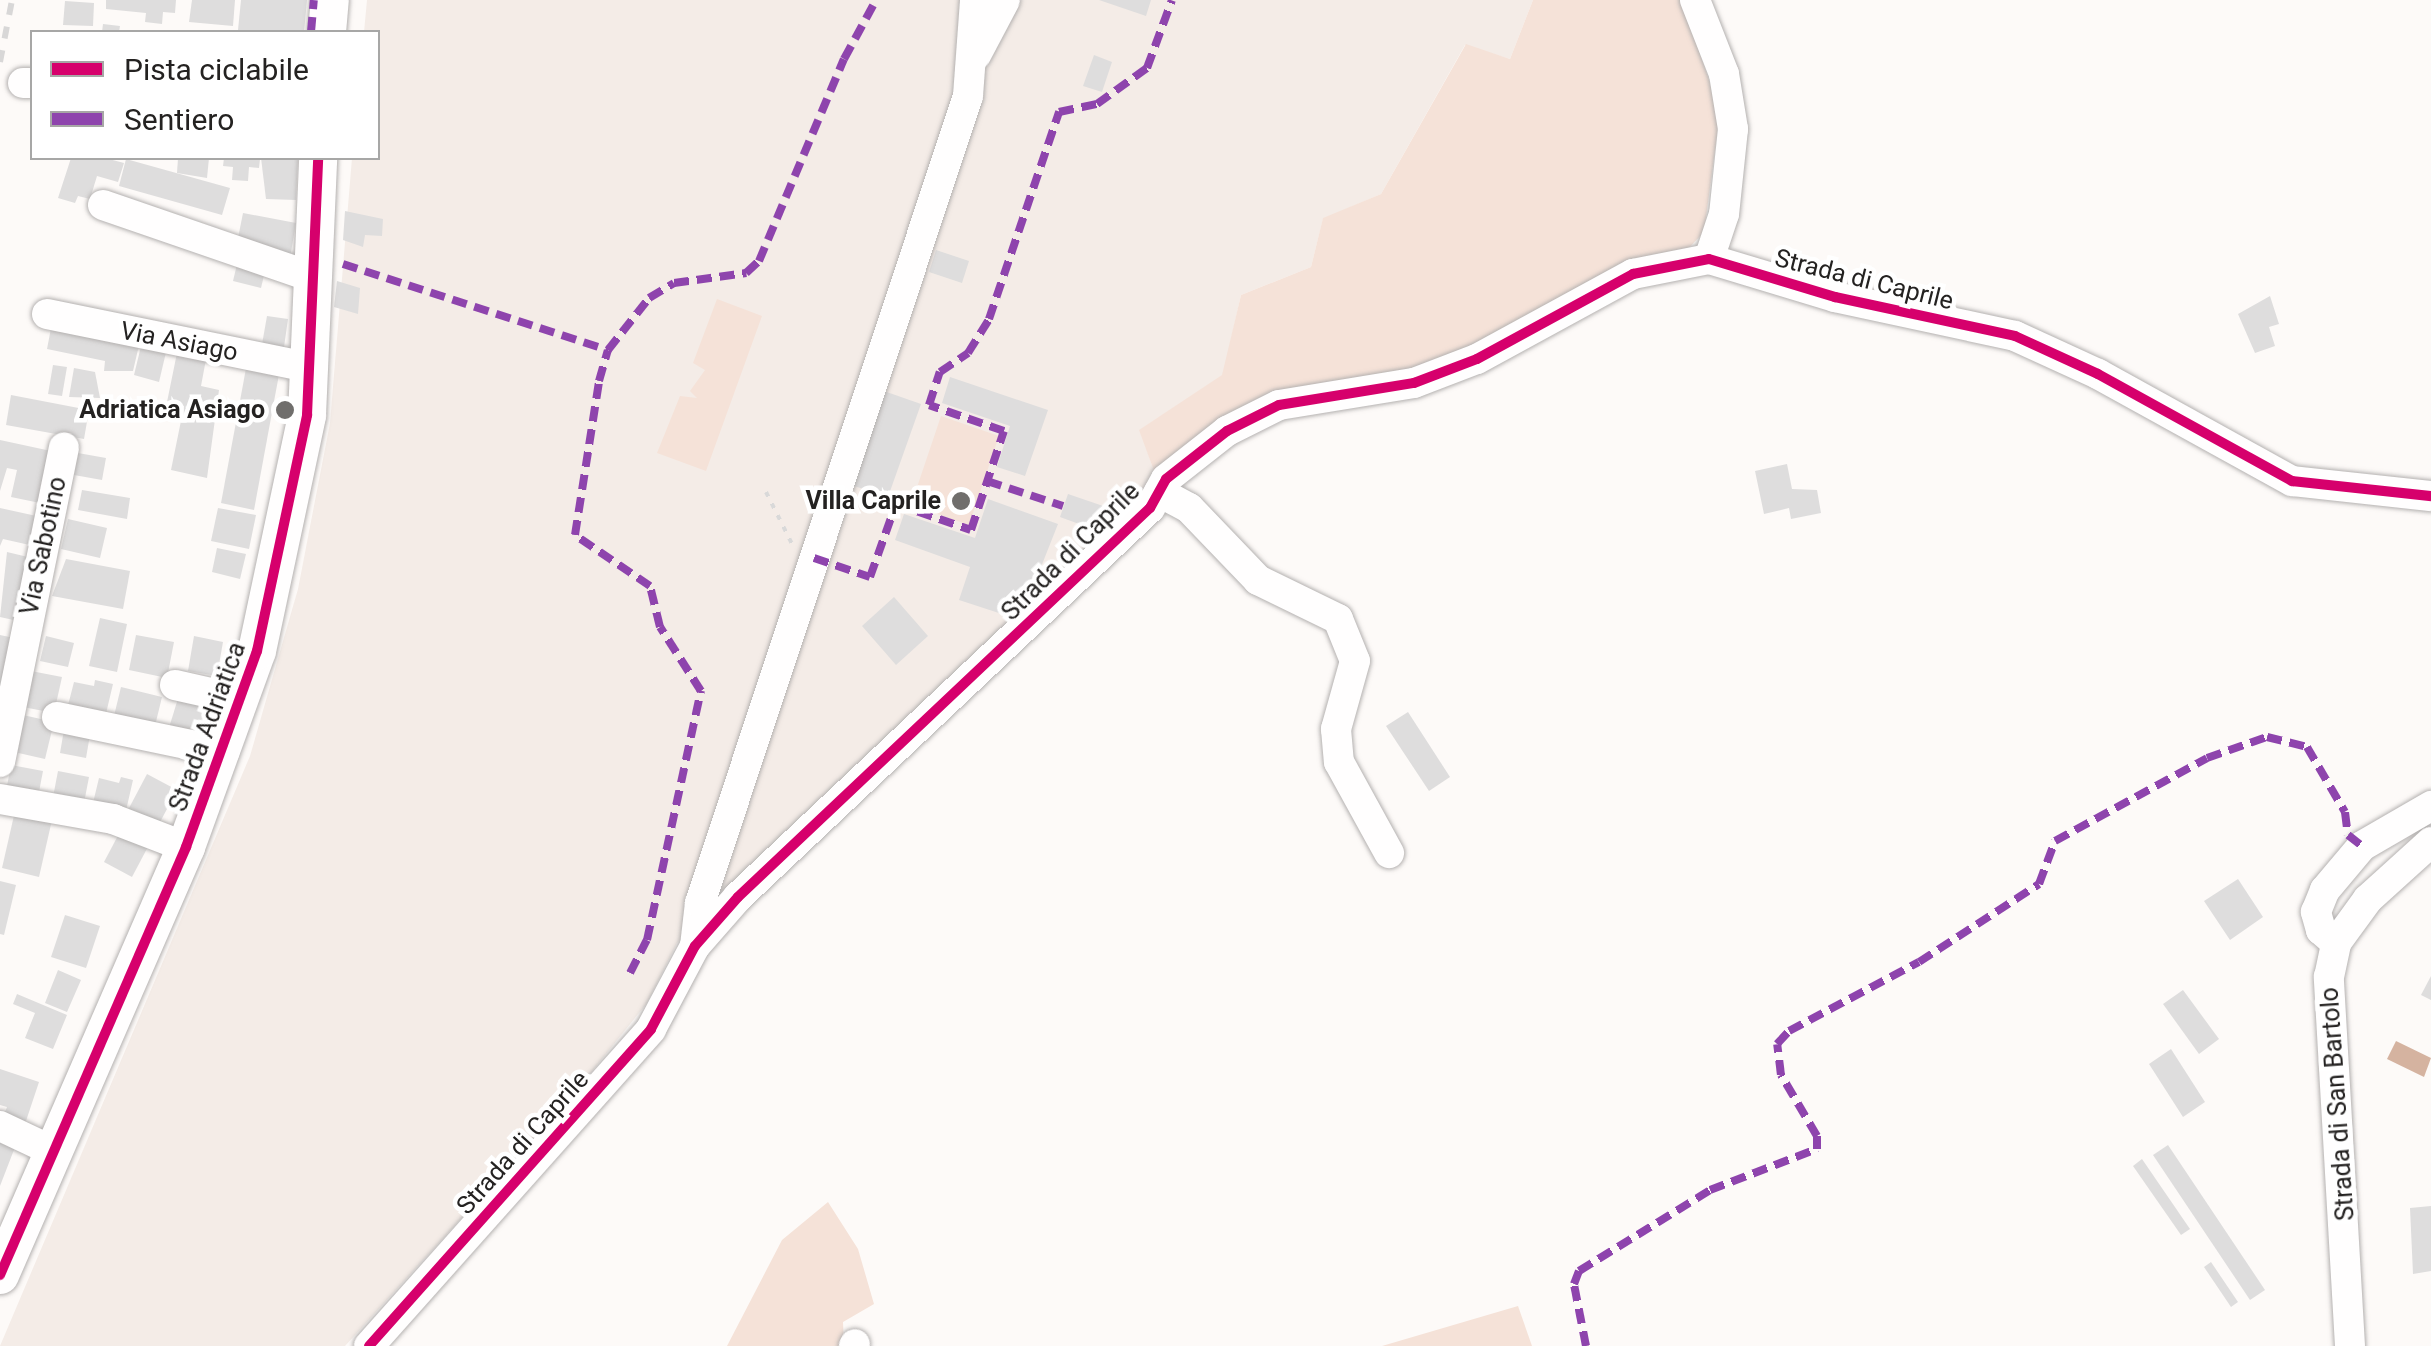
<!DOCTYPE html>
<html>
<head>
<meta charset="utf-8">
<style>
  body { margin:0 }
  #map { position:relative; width:2431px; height:1346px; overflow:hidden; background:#fdfaf8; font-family:Roboto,sans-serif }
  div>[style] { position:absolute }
  .built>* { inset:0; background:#f4ece7 }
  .green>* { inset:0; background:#f5e2d8 }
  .water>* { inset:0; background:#d5b3a0 }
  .building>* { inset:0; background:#dedddd }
  .path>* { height:4px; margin-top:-2px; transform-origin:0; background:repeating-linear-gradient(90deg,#d9d9d9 0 5px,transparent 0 13px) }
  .roads { filter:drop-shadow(0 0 2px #b4b1b0) drop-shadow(0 0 2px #b4b1b0) }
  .minor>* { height:30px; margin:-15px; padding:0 15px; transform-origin:15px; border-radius:15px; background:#fffefe }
  .major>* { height:38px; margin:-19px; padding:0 19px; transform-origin:19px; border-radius:19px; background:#fffefe }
  .rail>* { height:6px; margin-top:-3px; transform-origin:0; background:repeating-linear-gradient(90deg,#d8d7d7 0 12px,transparent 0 24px) }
  .quiet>* { height:8px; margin-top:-4px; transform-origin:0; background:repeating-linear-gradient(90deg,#8e44ad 0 15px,transparent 0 23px) }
  .cycleway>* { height:10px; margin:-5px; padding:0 5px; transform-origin:5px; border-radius:5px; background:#d6006c }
  .dots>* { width:28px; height:28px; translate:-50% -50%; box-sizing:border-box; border:5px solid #fff; border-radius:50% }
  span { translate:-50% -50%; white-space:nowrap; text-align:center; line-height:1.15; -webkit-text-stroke:9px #fff; paint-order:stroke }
  .street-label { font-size:25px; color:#242221 }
  .poi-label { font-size:25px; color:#242221; font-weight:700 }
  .right { translate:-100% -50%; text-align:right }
  .legend { position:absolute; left:30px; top:30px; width:350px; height:130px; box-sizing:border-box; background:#fff; border:2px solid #a7a7a6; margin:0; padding:12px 18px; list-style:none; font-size:30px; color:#242221 }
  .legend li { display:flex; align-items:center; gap:20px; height:50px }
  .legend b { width:50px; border:2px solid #a7a7a6 }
</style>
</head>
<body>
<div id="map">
  <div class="built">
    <i style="clip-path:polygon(367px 0,1533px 0,1510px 59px,1465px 45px,1381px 194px,1323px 219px,1311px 267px,1241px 295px,1223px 375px,1140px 430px,1154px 471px,1139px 504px,677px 943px,647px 1003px,568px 1101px,345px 1346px,0 1346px,250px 756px,298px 589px,330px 423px,352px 158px,378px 158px,378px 32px,364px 32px)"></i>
  </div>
  <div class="green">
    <i style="clip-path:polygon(1533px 0,1682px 0,1720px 113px,1704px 232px,1686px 251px,1606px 272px,1460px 355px,1407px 373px,1339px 382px,1154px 471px,1139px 430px,1222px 375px,1241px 295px,1311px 267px,1323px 218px,1381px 194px,1466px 44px,1510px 59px)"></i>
    <i style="clip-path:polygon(717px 299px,762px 316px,706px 471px,657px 453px,680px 396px,697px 398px,690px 391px,705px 370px,693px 363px)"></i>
    <i style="clip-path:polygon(941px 416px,999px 436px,969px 525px,911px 505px)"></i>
    <i style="clip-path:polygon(828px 1202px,858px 1249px,874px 1304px,843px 1322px,844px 1346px,727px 1346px,782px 1240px)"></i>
    <i style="clip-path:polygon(1518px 1306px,1532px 1346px,1382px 1346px)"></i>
  </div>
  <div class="water">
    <i style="clip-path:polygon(2396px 1041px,2431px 1058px,2424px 1077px,2387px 1059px)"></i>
  </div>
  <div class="building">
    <i style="clip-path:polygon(106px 0,176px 0,175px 13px,163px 12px,162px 24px,145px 22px,146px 13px,106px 9px)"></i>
    <i style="clip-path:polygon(192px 0,235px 0,233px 26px,189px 22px)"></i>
    <i style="clip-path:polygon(241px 0,307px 0,304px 32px,238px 30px)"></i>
    <i style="clip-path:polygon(1099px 0,1151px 0,1146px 16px)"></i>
    <i style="clip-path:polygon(65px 1px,94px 3px,93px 26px,63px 25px)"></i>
    <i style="clip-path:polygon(103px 24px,120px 26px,119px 32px,102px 32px)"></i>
    <i style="clip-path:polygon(1094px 55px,1112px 62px,1102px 92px,1083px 86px)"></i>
    <i style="clip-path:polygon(71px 158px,105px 158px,124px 163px,118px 182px,97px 176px,90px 199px,78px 196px,75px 203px,58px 198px)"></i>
    <i style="clip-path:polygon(178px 158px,209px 158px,207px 178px,177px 173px)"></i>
    <i style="clip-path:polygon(224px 158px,260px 159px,259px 168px,249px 167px,248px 181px,232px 180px,233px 167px,223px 166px)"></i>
    <i style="clip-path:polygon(261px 158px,298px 158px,296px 200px,266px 199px)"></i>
    <i style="clip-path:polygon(126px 159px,230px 188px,222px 215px,119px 186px)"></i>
    <i style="clip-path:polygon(345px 211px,383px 219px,382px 236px,365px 235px,363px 247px,343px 240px)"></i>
    <i style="clip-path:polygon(243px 213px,296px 223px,290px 258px,236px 248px)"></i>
    <i style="clip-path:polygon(936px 250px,969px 261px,962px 283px,929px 272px)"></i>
    <i style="clip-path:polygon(238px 260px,266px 267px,261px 288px,233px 281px)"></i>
    <i style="clip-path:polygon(337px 281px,360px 288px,358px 314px,334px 307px)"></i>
    <i style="clip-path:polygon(2270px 296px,2279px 324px,2269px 327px,2275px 346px,2255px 353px,2238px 314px)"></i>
    <i style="clip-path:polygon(267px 316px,288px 319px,283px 354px,261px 350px)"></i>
    <i style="clip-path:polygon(52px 323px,140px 341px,133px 371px,104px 371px,105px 361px,47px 349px)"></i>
    <i style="clip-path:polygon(142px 342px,167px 348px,159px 382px,134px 375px)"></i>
    <i style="clip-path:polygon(178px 348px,207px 354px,201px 386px,219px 390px,207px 478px,171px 470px,184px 406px,167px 402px)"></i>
    <i style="clip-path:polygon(247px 363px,280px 369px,254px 510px,221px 503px)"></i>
    <i style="clip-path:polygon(53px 365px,67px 367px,62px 396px,48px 394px)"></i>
    <i style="clip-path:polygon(74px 368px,95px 372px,100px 398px,69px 397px)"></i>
    <i style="clip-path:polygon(950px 377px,1048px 410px,1025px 476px,997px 467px,1010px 426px,942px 403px)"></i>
    <i style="clip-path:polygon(881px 390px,921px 404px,888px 497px,848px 484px)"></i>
    <i style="clip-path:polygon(11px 395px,89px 410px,84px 439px,6px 425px)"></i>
    <i style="clip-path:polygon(0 440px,51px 451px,40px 503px,11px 497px,17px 470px,7px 468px,0 491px)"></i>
    <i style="clip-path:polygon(78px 453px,106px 458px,102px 480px,74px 475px)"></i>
    <i style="clip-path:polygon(1787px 464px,1792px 489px,1817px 490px,1821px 513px,1791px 519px,1789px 508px,1764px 514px,1755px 471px)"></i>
    <i style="clip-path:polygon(82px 490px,130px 498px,127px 519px,78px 510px)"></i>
    <i style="clip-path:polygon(1068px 494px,1109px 508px,1101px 532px,1060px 517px)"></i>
    <i style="clip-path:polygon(988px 499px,1058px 524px,1020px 620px,959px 600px,970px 567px,895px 540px,904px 514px,975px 538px)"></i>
    <i style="clip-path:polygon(0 508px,41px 517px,34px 546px,3px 539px,0 546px)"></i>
    <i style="clip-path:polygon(218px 508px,256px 515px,249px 549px,211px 541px)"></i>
    <i style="clip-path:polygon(68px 519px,107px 528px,100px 558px,61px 549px)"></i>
    <i style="clip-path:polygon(217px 548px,246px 554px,240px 579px,212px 572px)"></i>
    <i style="clip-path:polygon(7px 552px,32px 558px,18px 621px,0 617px)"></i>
    <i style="clip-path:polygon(66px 559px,130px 571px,123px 609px,52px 596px)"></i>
    <i style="clip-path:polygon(894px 597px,928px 636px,896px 665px,862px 626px)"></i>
    <i style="clip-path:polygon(100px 618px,127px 624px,117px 672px,89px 666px)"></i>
    <i style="clip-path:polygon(0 635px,14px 638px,0 691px)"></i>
    <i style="clip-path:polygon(136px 635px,174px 642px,167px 678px,129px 670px)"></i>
    <i style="clip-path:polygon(46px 636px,74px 643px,68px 667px,40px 661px)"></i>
    <i style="clip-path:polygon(194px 636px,223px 642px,217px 676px,188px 671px)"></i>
    <i style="clip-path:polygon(31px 671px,62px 677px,54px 713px,23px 707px)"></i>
    <i style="clip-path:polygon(95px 680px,113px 684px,104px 722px,66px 713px,74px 682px,94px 686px)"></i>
    <i style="clip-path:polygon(121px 687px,162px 697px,154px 730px,113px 720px)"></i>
    <i style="clip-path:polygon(180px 692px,209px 701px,197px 740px,168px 731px)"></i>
    <i style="clip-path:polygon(1408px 712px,1450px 777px,1429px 791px,1386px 726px)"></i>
    <i style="clip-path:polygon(23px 715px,54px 722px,45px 759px,14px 752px)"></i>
    <i style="clip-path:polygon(65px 724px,91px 729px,86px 758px,60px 753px)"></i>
    <i style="clip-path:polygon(11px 765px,43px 771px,38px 797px,6px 791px)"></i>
    <i style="clip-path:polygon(58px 771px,89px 777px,84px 803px,53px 797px)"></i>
    <i style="clip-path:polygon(147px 774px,177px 790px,158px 826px,128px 810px)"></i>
    <i style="clip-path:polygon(121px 777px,133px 780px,125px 815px,92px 807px,99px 778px,119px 783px)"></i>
    <i style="clip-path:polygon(15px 811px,52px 820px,39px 877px,2px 868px)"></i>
    <i style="clip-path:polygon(122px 828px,150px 843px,132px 877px,104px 862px)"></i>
    <i style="clip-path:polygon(2238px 879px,2263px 917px,2230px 940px,2204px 901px)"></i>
    <i style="clip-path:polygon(0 881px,16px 885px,4px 935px,0 934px)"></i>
    <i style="clip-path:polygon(65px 915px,100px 926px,86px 968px,51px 957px)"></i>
    <i style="clip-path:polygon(58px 970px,81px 980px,67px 1012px,45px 1003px)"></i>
    <i style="clip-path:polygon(2431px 976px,2431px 1000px,2421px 995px)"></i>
    <i style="clip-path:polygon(2183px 990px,2219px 1039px,2199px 1054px,2163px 1004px)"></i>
    <i style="clip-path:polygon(17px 994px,67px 1015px,53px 1049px,25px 1038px,35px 1013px,13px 1004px)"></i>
    <i style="clip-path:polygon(2171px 1049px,2205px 1102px,2183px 1117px,2149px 1064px)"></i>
    <i style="clip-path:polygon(0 1069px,39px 1082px,23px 1130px,1px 1122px,7px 1107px,0 1105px)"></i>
    <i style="clip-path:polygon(0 1136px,17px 1142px,0 1186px)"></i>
    <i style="clip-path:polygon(2168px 1145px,2265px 1290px,2250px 1300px,2153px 1155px)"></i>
    <i style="clip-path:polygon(2142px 1159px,2190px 1229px,2181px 1235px,2133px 1166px)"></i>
    <i style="clip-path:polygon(2431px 1206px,2431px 1271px,2413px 1274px,2410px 1208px)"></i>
    <i style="clip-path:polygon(2211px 1262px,2238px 1302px,2231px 1307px,2204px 1267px)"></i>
  </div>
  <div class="path">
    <i style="left:766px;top:492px;width:60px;rotate:63.4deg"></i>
  </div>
  <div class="roads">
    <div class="minor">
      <i style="left:1695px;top:0;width:79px;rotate:68.6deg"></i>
      <i style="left:1724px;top:74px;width:56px;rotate:80.7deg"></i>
      <i style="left:1733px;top:129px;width:85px;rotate:96deg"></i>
      <i style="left:1724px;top:214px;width:47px;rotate:108.4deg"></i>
      <i style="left:976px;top:55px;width:62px;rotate:-62.2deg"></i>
      <i style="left:23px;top:83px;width:9px"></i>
      <i style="left:103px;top:205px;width:218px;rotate:19deg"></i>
      <i style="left:47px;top:314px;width:270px;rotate:11.5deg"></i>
      <i style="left:1159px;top:492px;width:34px;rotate:28deg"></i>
      <i style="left:1189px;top:508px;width:100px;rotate:46.2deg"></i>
      <i style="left:1258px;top:580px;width:89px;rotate:26deg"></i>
      <i style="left:1338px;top:619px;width:45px;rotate:68deg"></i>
      <i style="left:1355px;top:661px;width:71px;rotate:105.6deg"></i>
      <i style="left:1336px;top:729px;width:33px;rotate:85deg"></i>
      <i style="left:1339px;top:762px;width:104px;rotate:61.2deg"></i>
      <i style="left:175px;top:685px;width:69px;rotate:12.6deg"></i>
      <i style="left:57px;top:717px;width:171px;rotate:11.8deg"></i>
      <i style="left:0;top:762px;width:321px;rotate:-78.5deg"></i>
      <i style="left:0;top:799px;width:115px;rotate:10deg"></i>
      <i style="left:113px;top:819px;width:78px;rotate:21deg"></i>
      <i style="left:2336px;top:943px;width:20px;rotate:-139deg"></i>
      <i style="left:2321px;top:930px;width:19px;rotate:-106deg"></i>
      <i style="left:2316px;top:912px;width:24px;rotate:-68deg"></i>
      <i style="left:2325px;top:890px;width:57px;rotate:-49.9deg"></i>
      <i style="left:2362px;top:846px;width:80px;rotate:-30.1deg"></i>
      <i style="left:695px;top:946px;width:43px;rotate:-83.4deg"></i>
      <i style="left:700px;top:903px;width:850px;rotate:-71.63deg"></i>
      <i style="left:968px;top:96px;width:96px;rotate:-85.8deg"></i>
      <i style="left:0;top:1126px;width:59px;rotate:25.3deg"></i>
      <i style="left:369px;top:1346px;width:424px;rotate:-48.3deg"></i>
      <i style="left:651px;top:1029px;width:94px;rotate:-62.1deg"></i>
      <i style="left:695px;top:946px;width:65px;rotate:-48.7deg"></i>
      <i style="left:738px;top:897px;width:567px;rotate:-43.36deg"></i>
      <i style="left:1150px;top:508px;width:33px;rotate:-61deg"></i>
      <i style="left:1166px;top:479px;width:78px;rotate:-38.2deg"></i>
      <i style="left:1227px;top:431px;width:58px;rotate:-26.6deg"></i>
      <i style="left:1279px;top:405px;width:137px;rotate:-9.3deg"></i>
      <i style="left:1414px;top:383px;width:67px;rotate:-20.9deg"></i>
      <i style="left:1477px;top:359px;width:178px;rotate:-28.6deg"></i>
      <i style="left:1633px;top:274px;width:77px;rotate:-11.2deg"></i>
      <i style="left:1709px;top:259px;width:132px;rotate:16.8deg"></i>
      <i style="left:1835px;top:297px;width:184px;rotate:12.2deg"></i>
      <i style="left:2015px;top:336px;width:91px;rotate:24.6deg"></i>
      <i style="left:2098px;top:374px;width:222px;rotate:28.9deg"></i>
      <i style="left:2292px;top:481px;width:140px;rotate:6.2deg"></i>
      <i style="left:854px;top:1346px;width:2px;rotate:-63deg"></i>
      <i style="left:2350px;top:1346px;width:370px;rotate:-93.3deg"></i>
      <i style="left:2329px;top:977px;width:35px;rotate:-78deg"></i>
      <i style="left:2336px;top:943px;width:54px;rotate:-54deg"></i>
      <i style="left:2368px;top:899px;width:85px;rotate:-42.1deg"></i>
    </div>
    <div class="major">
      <i style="left:327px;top:32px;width:32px;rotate:-85deg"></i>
      <i style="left:0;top:1275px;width:467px;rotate:-66.5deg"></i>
      <i style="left:186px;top:847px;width:208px;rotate:-70.1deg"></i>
      <i style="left:257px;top:651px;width:241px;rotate:-78deg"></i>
      <i style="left:307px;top:415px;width:257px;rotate:-87.5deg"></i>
    </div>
  </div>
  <div class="rail">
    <i style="left:0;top:62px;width:63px;rotate:-79deg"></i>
  </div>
  <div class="quiet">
    <i style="left:311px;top:32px;width:32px;rotate:-85deg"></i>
    <i style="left:343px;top:264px;width:279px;rotate:18deg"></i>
    <i style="left:987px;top:481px;width:80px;rotate:18.2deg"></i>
    <i style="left:814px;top:558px;width:59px;rotate:18.7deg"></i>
    <i style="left:870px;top:577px;width:77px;rotate:-70.4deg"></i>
    <i style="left:896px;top:504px;width:79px;rotate:19.1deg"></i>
    <i style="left:971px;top:530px;width:104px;rotate:-71.6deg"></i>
    <i style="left:1004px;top:431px;width:79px;rotate:-160.9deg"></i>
    <i style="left:929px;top:405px;width:35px;rotate:-72deg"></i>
    <i style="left:940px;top:372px;width:34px;rotate:-34deg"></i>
    <i style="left:968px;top:353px;width:40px;rotate:-58deg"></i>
    <i style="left:989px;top:319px;width:219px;rotate:-71.3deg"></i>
    <i style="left:1059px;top:112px;width:39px;rotate:-12deg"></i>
    <i style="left:1097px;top:104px;width:62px;rotate:-35.8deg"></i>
    <i style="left:1147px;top:68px;width:72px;rotate:-69.8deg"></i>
    <i style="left:630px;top:973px;width:37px;rotate:-63deg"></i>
    <i style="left:647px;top:940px;width:255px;rotate:-77.8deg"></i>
    <i style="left:701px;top:691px;width:76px;rotate:-122.6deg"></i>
    <i style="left:660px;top:627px;width:42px;rotate:-103.7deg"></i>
    <i style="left:650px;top:586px;width:91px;rotate:-145.8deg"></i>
    <i style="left:575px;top:535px;width:156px;rotate:-81.1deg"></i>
    <i style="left:599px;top:381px;width:32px;rotate:-74deg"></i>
    <i style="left:608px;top:350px;width:66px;rotate:-51.7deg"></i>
    <i style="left:649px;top:298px;width:29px;rotate:-31deg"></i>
    <i style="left:674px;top:283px;width:73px;rotate:-7.9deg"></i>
    <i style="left:746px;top:273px;width:18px;rotate:-43deg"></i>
    <i style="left:759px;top:261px;width:219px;rotate:-67.2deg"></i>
    <i style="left:844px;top:59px;width:67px;rotate:-61.5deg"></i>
    <i style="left:1586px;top:1346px;width:63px;rotate:-101deg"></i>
    <i style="left:1574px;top:1284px;width:14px;rotate:-69deg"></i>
    <i style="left:1579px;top:1271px;width:154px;rotate:-31.7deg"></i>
    <i style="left:1710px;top:1190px;width:115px;rotate:-21deg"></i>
    <i style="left:1817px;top:1149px;width:13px;rotate:-90deg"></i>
    <i style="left:1817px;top:1136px;width:71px;rotate:-120.5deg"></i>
    <i style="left:1781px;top:1075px;width:31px;rotate:-97deg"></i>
    <i style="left:1777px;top:1044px;width:18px;rotate:-47deg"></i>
    <i style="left:1789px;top:1031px;width:147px;rotate:-28deg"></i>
    <i style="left:1919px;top:962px;width:143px;rotate:-33deg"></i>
    <i style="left:2039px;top:884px;width:46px;rotate:-69.6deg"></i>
    <i style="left:2055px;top:841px;width:173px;rotate:-28.6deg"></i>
    <i style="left:2207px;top:758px;width:64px;rotate:-19.3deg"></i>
    <i style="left:2267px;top:737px;width:41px;rotate:14deg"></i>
    <i style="left:2307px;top:747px;width:75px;rotate:59.7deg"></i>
    <i style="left:2345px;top:812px;width:23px;rotate:83deg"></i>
    <i style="left:2348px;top:835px;width:18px;rotate:38deg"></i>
  </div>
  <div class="cycleway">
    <i style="left:0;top:1275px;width:467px;rotate:-66.5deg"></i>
    <i style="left:186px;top:847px;width:208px;rotate:-70.1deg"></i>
    <i style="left:257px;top:651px;width:241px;rotate:-78deg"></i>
    <i style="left:307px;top:415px;width:257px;rotate:-87.5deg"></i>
    <i style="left:369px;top:1346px;width:424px;rotate:-48.3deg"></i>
    <i style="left:651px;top:1029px;width:94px;rotate:-62.1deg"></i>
    <i style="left:695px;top:946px;width:65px;rotate:-48.7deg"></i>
    <i style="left:738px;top:897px;width:567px;rotate:-43.36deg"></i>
    <i style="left:1150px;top:508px;width:33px;rotate:-61deg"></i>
    <i style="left:1166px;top:479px;width:78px;rotate:-38.2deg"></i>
    <i style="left:1227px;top:431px;width:58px;rotate:-26.6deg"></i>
    <i style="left:1279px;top:405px;width:137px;rotate:-9.3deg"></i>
    <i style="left:1414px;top:383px;width:67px;rotate:-20.9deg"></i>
    <i style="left:1477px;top:359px;width:178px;rotate:-28.6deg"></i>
    <i style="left:1633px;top:274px;width:77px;rotate:-11.2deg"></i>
    <i style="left:1709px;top:259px;width:132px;rotate:16.8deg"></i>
    <i style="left:1835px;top:297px;width:184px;rotate:12.2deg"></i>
    <i style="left:2015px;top:336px;width:91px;rotate:24.6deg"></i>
    <i style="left:2098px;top:374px;width:222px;rotate:28.9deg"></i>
    <i style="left:2292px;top:481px;width:140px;rotate:6.2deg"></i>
  </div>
  <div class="dots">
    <i style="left:285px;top:410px;background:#706e6c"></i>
    <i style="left:961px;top:501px;background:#706e6c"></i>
  </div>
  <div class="street-label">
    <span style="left:1864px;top:280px;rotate:14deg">Strada di Caprile</span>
    <span style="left:179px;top:342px;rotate:11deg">Via Asiago</span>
    <span style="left:44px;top:546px;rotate:-78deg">Via Sabotino</span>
    <span style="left:1071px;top:552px;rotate:-45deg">Strada di Caprile</span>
    <span style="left:208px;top:727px;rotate:-70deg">Strada Adriatica</span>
    <span style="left:2338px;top:1104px;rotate:-94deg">Strada di San Bartolo</span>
    <span style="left:523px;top:1143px;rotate:-48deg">Strada di Caprile</span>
  </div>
  <div class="poi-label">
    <span class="right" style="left:265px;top:410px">Adriatica Asiago</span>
    <span class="right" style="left:941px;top:501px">Villa Caprile</span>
  </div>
  <ul class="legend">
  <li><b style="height:12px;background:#d6006c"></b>Pista ciclabile</li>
  <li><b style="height:12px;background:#8e44ad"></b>Sentiero</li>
  </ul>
</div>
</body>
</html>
